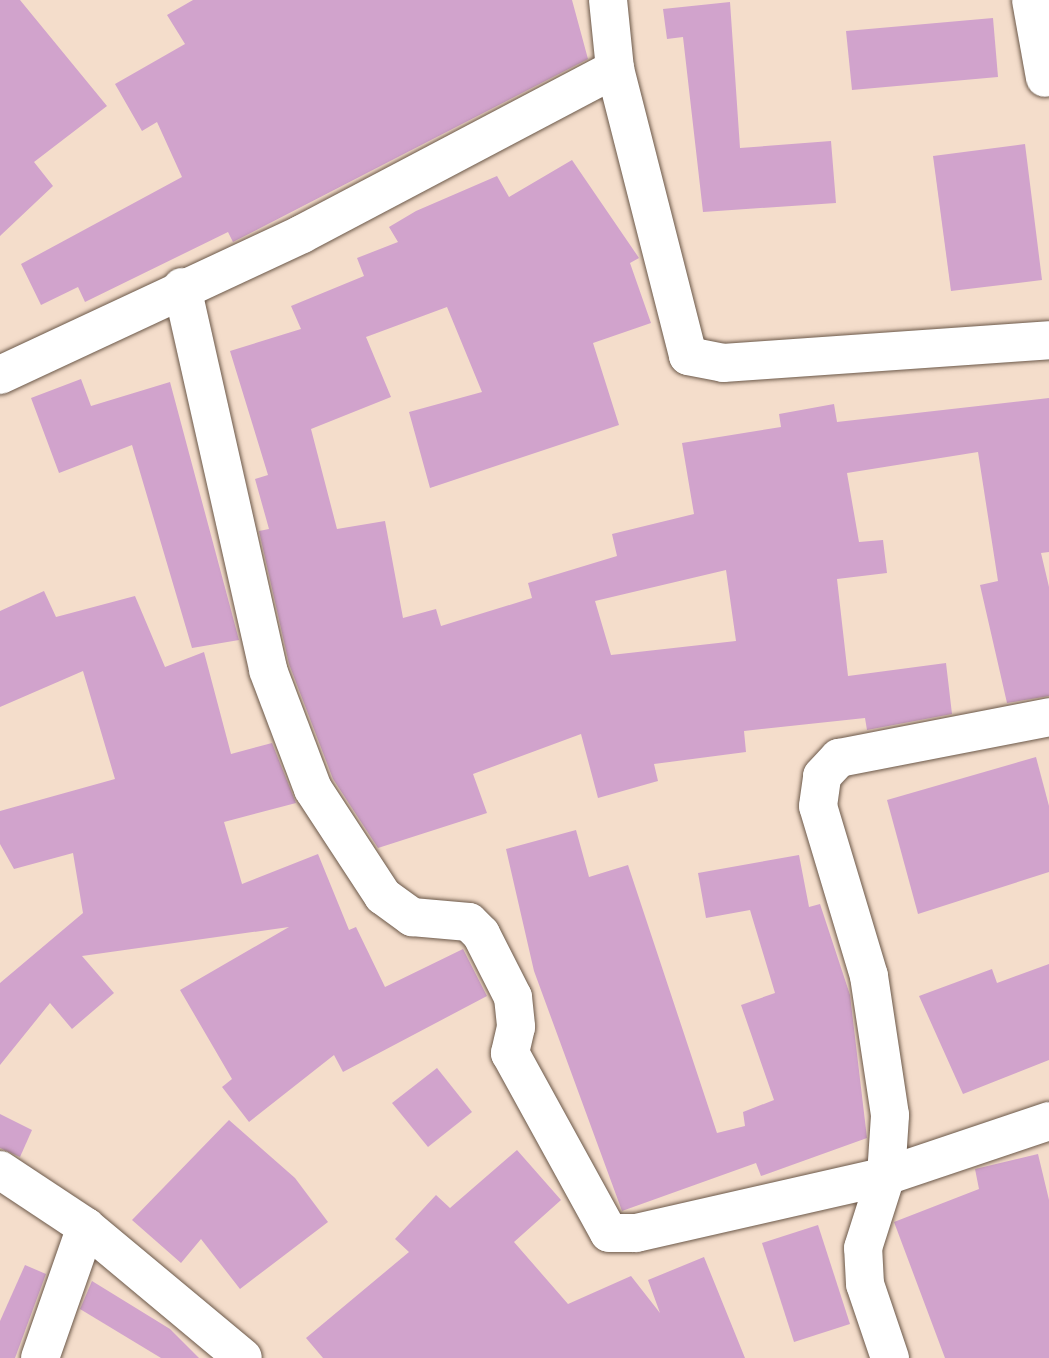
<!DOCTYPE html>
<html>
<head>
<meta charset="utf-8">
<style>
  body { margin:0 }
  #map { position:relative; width:1049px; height:1358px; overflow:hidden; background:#f4ddcb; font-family:"Open Sans",sans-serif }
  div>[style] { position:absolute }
  .building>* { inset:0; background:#d1a3cc }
  .roads { filter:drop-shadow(0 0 2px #6b5849) drop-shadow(0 0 2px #6b5849) }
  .minor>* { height:38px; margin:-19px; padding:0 19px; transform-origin:19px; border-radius:19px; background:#fff }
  span { translate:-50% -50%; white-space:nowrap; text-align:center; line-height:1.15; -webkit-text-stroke:5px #feebdd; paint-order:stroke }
</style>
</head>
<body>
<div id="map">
  <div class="building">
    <i style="clip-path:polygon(0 0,20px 0,107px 106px,34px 162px,53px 186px,0 236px)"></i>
    <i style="clip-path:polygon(193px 0,572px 0,588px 59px,233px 242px,228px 232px,85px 302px,78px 287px,41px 305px,21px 264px,182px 177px,157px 122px,142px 131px,115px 84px,185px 44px,167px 15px)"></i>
    <i style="clip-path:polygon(730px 2px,740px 148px,831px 141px,836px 203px,703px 212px,683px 37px,667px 39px,663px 9px)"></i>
    <i style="clip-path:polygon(993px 18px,998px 77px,852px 90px,846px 31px)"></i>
    <i style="clip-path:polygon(1025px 144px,1042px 280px,951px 291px,933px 156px)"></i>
    <i style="clip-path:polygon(evenodd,572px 160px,639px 258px,630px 263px,651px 323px,593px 343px,619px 425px,430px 488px,409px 412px,482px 392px,447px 307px,366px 337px,391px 397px,311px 429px,337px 529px,385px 521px,403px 618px,436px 609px,441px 626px,532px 598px,528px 583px,617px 556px,612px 534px,694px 514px,682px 443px,781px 427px,779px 414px,834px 404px,837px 422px,1049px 398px,1049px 552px,1041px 553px,1049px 587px,1049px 696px,1007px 703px,980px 585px,998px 581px,978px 452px,847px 473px,859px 542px,883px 540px,887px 573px,837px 579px,848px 676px,946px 663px,952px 714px,867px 730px,865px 718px,744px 731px,746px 752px,654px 764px,658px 781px,598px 798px,581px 734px,473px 774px,487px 813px,378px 848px,333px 779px,289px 664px,259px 531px,269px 529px,255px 479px,268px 475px,230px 351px,301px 329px,291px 306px,364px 276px,357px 258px,398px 242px,389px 227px,416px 211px,497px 176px,509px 197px,572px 160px,726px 570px,736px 641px,611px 655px,595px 601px,726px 570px)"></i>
    <i style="clip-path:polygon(81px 379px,91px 406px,170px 382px,239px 640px,192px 648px,132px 445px,59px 473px,31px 398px)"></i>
    <i style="clip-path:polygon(44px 591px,56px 617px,135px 596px,165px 667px,204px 652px,231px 754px,272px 743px,296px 803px,224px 822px,242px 884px,318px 854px,349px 930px,356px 927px,385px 987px,463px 949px,487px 996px,343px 1072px,334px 1055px,249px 1122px,222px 1087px,232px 1079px,180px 990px,289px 927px,82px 956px,114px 993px,72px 1029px,50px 1003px,0 1065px,0 983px,83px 913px,73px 853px,14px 869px,0 844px,0 811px,115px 779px,83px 671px,0 707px,0 611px)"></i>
    <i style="clip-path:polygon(1036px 757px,1049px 806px,1049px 872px,918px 914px,887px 800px)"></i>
    <i style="clip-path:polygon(576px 830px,589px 877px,628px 865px,717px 1133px,745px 1126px,743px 1112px,774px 1100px,741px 1005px,775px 993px,750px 910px,706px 918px,698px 873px,799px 855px,809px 907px,820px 904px,850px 995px,867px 1138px,761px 1176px,756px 1163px,622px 1211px,534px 971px,506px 849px)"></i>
    <i style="clip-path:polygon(1049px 964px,1049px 1060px,963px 1094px,919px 996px,992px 969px,997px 983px)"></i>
    <i style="clip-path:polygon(437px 1068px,472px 1112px,428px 1147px,392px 1103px)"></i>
    <i style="clip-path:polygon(0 1114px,32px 1130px,20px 1157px,0 1148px)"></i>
    <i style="clip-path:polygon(229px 1120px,295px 1178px,328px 1222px,240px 1289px,201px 1239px,181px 1263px,132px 1220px)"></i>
    <i style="clip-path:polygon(517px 1150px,561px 1200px,514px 1242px,568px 1304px,631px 1276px,660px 1313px,648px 1280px,704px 1257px,745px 1358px,323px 1358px,306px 1338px,409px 1252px,395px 1239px,436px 1195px,450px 1208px)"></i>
    <i style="clip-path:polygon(1038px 1154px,1049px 1200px,1049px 1358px,945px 1358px,894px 1222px,979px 1189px,975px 1169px)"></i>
    <i style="clip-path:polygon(818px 1225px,850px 1324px,794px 1342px,762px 1243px)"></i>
    <i style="clip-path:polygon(25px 1265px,46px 1274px,15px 1358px,0 1358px,0 1321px)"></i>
    <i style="clip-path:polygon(92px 1281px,170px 1329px,199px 1358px,161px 1358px,80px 1309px)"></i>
  </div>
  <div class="roads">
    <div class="minor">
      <i style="left:608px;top:0;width:69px;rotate:84.2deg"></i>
      <i style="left:615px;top:69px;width:296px;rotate:75.7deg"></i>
      <i style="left:688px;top:356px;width:36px;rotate:11deg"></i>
      <i style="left:723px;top:363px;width:327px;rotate:-4deg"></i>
      <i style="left:1031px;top:0;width:79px;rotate:79.8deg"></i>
      <i style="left:182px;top:287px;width:393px;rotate:77.3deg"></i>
      <i style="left:268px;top:670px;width:127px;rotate:69.3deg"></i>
      <i style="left:313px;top:789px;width:128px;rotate:56.8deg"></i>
      <i style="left:383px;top:896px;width:36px;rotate:36deg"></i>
      <i style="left:412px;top:917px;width:57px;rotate:5deg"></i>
      <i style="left:469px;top:922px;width:17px;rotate:45deg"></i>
      <i style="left:481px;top:934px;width:71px;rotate:63.1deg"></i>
      <i style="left:513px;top:997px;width:30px;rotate:84deg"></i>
      <i style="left:516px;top:1027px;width:27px;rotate:103deg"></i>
      <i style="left:510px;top:1053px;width:205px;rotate:61.2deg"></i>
      <i style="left:609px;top:1233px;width:27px"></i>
      <i style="left:636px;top:1233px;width:256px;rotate:-12.8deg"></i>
      <i style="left:886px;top:1176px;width:172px;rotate:-18.6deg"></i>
      <i style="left:0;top:375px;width:333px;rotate:-25deg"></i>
      <i style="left:302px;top:234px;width:354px;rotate:-27.8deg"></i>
      <i style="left:0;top:1170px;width:103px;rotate:33.5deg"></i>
      <i style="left:86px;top:1227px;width:204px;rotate:39.8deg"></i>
      <i style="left:40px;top:1358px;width:139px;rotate:-70.7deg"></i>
      <i style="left:890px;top:1358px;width:78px;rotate:-108.7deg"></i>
      <i style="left:865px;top:1284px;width:36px;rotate:-93deg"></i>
      <i style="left:863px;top:1248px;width:76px;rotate:-72.3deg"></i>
      <i style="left:886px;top:1176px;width:61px;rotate:-86.2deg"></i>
      <i style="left:890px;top:1115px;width:141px;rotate:-98.6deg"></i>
      <i style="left:869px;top:976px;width:177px;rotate:-106.7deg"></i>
      <i style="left:818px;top:806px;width:30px;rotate:-82deg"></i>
      <i style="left:822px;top:776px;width:25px;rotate:-47deg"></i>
      <i style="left:839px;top:758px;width:214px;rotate:-11deg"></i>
    </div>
  </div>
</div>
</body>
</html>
